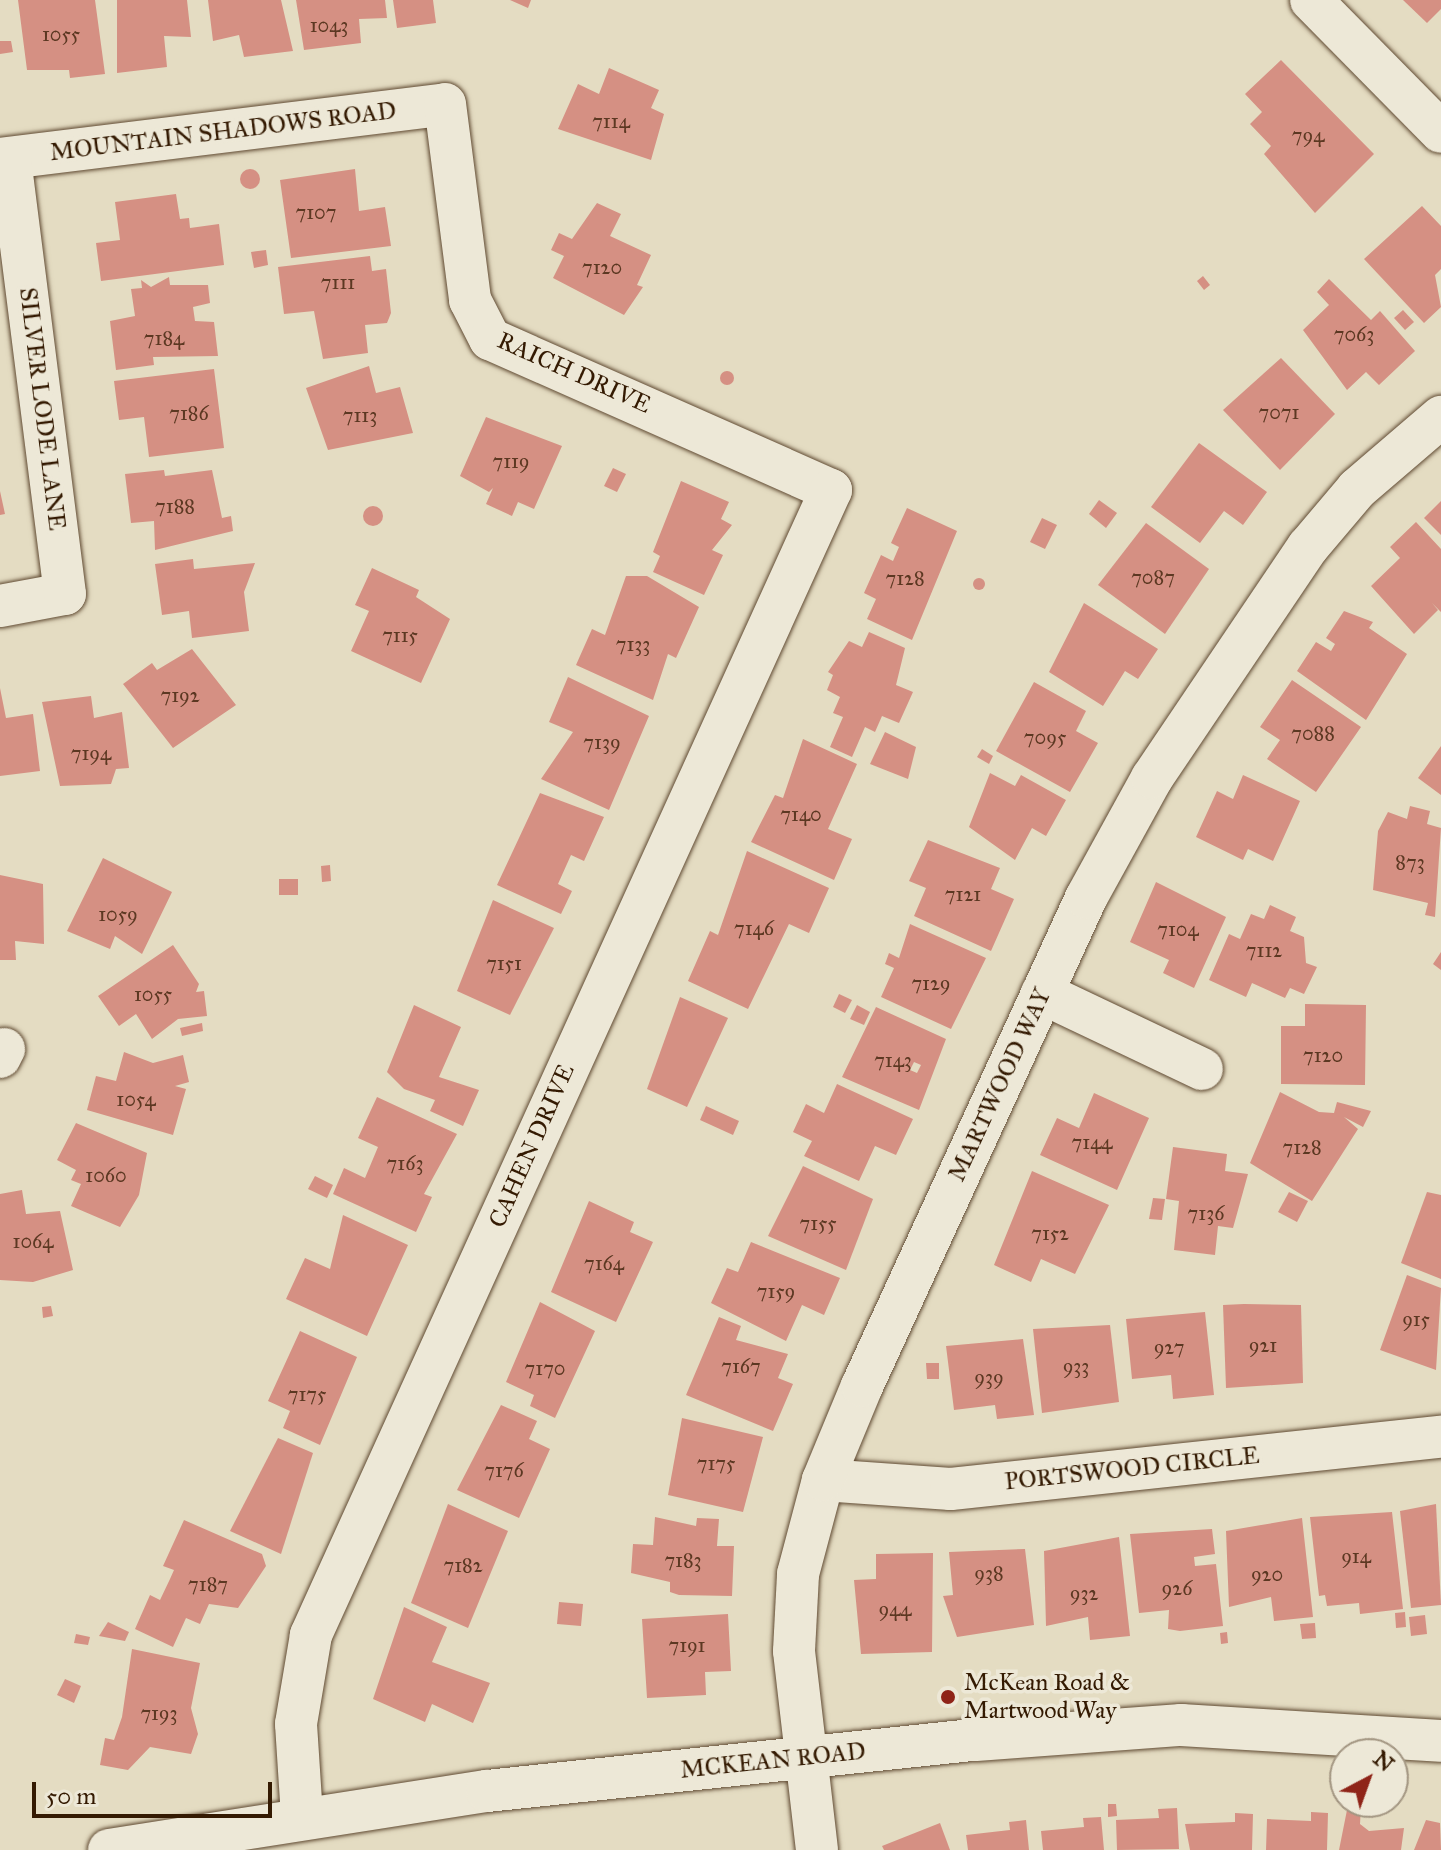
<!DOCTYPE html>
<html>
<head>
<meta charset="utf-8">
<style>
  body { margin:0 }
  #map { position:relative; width:1441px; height:1850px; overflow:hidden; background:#e4dcc2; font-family:"IM FELL Great Primer",serif }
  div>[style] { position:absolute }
  .building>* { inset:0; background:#d59083 }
  .round { border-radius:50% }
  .roads { filter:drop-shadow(0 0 2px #604a32) drop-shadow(0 0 2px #604a32) }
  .minor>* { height:42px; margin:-21px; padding:0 21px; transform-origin:21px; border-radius:21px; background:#ede8d7 }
  .dots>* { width:22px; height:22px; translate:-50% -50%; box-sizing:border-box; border:4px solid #ede8d7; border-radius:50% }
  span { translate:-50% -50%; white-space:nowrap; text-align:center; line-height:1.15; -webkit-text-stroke:7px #ede8d7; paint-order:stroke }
  .number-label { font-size:20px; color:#5c3822 }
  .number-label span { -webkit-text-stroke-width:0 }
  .street-label { font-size:24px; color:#341a02 }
  .poi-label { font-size:24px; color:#341a02 }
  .left { translate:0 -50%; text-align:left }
  .north { position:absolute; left:1329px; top:1738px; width:80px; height:80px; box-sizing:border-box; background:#ede8d7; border:2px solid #a39682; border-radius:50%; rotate:41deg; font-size:22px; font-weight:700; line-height:32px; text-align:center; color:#341a02 }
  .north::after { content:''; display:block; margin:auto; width:28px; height:36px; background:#8f2418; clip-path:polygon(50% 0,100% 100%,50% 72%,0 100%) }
  .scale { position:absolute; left:32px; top:1782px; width:240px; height:36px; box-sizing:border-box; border:4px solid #341a02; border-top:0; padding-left:10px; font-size:24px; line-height:28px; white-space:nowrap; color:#341a02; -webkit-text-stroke:6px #ede8d7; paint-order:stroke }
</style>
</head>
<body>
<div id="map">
  <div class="building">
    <i style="clip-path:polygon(18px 0,95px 0,105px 74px,70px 78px,69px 70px,27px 70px)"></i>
    <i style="clip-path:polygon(117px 0,187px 0,191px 37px,164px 36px,167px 67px,117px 73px)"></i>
    <i style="clip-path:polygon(208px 0,281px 0,293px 51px,244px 57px,239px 35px,213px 41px)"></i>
    <i style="clip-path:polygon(296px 0,385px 0,387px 18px,359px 19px,361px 43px,304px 50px)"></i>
    <i style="clip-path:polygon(393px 0,433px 0,436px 23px,397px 28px)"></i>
    <i style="clip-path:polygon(510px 0,531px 0,528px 8px)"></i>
    <i style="clip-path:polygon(1403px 0,1441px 0,1441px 9px,1427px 23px)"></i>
    <i style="clip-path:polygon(0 41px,11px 41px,13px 52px,0 54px)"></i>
    <i style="clip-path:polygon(1281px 60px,1374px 154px,1315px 213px,1264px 154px,1271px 146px,1250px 124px,1262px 112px,1245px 94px)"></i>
    <i style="clip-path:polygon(609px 68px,659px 90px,651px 108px,664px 114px,651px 160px,558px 129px,578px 84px,599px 94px)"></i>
    <i style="clip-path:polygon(355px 169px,359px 211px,385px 207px,391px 246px,291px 258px,280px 180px)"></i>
    <i class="round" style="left:240px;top:169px;width:20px;height:20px"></i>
    <i style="clip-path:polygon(176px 194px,180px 219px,189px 218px,190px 228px,219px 224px,224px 265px,101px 281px,96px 243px,120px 240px,115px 202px)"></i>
    <i style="clip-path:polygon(597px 203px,621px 214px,610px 236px,651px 255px,637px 285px,643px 287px,624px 315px,553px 278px,564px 256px,551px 250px,559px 233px,572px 239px)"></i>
    <i style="clip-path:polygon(1422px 206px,1441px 226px,1441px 269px,1435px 275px,1441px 307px,1424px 323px,1364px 259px)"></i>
    <i style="clip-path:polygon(266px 250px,268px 265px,254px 268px,251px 252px)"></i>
    <i style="clip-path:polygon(370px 256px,372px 271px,386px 269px,391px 313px,387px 323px,365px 325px,368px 353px,323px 359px,314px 311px,284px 314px,278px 267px)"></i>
    <i style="clip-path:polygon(1203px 276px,1210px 285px,1204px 290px,1197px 281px)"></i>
    <i style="clip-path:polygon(169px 277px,170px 285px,208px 285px,210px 303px,193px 307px,195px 321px,214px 322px,218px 356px,153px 357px,154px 365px,116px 370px,110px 321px,135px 316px,131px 289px,142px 288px,141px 280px,151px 287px)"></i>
    <i style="clip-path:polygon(1329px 279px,1371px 320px,1380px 311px,1415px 351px,1379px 385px,1366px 372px,1347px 390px,1303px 330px,1329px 305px,1317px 292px)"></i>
    <i style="clip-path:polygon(1403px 310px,1414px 322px,1405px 330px,1394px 318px)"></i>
    <i style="clip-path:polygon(1281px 358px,1335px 414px,1280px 470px,1223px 410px)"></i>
    <i style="clip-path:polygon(369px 366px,376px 393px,400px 387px,413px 433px,328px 450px,306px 388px)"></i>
    <i style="clip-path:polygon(214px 369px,224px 448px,149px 457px,144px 417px,119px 420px,114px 381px)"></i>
    <i class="round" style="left:720px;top:371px;width:14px;height:14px"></i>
    <i style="clip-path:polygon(486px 417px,562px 446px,534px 509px,518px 502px,512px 516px,486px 504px,493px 488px,489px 492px,460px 476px)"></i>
    <i style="clip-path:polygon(1199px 443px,1267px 492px,1243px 525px,1224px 511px,1200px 543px,1151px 507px)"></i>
    <i style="clip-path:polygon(613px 468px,626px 474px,617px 492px,604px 486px)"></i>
    <i style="clip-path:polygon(164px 470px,165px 476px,212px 470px,222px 518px,231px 516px,233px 531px,155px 550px,154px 521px,131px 523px,125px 474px)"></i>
    <i style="clip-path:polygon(681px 481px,729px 502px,721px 519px,732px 525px,712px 550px,723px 555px,704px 595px,653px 572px,660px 556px,653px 552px)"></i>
    <i style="clip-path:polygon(0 491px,5px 514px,0 515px)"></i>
    <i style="clip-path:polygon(1099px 500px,1117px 513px,1106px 528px,1089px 514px)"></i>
    <i style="clip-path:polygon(1441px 501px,1441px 535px,1424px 518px)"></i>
    <i class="round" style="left:363px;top:506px;width:20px;height:20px"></i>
    <i style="clip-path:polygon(907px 508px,957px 531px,912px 640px,867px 619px,876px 599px,864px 593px,881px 555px,893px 561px,899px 547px,891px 543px)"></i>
    <i style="clip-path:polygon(1042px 518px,1057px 525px,1045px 549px,1030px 542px)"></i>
    <i style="clip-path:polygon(1416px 522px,1441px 549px,1441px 612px,1432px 603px,1438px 610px,1414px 634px,1371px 586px,1400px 558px,1390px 547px)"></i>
    <i style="clip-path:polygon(1146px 523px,1209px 569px,1165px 634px,1098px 585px)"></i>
    <i style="clip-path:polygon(193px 559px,194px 569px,255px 563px,244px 592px,249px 631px,192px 638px,189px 611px,162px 615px,155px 564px)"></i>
    <i style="clip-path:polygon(372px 568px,419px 590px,416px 597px,450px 619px,421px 683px,351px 651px,369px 611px,355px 605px)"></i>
    <i style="clip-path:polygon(626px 576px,647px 576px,699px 607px,676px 658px,668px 654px,653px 700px,576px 665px,592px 629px,605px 635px)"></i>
    <i class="round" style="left:973px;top:578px;width:12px;height:12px"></i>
    <i style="clip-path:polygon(1084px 603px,1158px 649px,1138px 679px,1125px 671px,1103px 706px,1049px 672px)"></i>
    <i style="clip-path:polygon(1344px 611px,1373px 622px,1369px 628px,1407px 654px,1366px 720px,1297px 671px,1316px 642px,1331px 651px,1335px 644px,1326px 638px)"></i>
    <i style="clip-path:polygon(869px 632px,905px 648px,896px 685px,913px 692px,899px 723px,882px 716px,875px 732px,865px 727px,852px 757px,830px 747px,843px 717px,833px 713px,840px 697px,827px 690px,833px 675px,828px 672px,849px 641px,862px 647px)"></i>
    <i style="clip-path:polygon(192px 649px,236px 705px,173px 748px,123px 684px,152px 663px,157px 670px)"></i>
    <i style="clip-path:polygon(568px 677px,649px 716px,609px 810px,541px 779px,573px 732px,549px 722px)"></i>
    <i style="clip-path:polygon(1292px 680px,1361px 727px,1316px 792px,1267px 759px,1280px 740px,1260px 727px)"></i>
    <i style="clip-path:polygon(1034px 682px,1086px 711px,1076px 731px,1098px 743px,1070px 792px,996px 751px)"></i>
    <i style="clip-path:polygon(0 688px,6px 718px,33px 714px,40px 771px,0 776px)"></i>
    <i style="clip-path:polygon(91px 696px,94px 718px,122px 712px,129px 768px,116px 769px,111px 784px,60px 786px,42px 702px)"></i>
    <i style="clip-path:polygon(885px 732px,916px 747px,908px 779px,870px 764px)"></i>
    <i style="clip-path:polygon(803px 739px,857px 764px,828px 829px,852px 839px,834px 880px,751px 842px,775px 795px,783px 798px)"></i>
    <i style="clip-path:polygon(1441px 746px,1441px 795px,1418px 778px)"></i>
    <i style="clip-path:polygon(982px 749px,993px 756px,989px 764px,977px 757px)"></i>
    <i style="clip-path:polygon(990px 773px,1015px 786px,1021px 775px,1066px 800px,1046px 836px,1032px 828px,1015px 860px,969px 827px)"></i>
    <i style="clip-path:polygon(1243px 775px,1300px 801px,1273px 861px,1248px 849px,1243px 860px,1196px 837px,1217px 791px,1233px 799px)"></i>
    <i style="clip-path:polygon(540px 793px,604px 817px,584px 861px,571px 855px,558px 884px,572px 891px,561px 914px,497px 885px)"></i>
    <i style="clip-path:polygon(1410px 806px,1430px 811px,1427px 824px,1441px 828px,1435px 917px,1425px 915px,1428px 903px,1373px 890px,1378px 831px,1388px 812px,1407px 819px)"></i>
    <i style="clip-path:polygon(928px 840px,1000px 868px,991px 889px,1014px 899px,991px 951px,914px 916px,926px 888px,909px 881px)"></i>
    <i style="clip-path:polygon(747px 851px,829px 888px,809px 933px,789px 924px,748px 1009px,688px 981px,710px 931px,718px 935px)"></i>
    <i style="clip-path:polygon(103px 858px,172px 892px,142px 954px,115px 936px,110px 949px,67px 931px)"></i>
    <i style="clip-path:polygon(330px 865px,331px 881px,322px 882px,321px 866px)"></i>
    <i style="clip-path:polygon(0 875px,43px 884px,44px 944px,15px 941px,16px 960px,0 960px)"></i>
    <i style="clip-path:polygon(279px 879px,298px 879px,298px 895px,279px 895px)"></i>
    <i style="clip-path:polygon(1156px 882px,1226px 917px,1194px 988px,1163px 973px,1169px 960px,1130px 942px)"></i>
    <i style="clip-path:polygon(493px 900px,554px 928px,510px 1015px,457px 991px)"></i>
    <i style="clip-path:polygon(1270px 905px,1296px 917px,1290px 931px,1304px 937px,1306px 963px,1317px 967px,1304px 994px,1290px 988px,1285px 998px,1252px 983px,1246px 997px,1209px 980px,1229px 934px,1240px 939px,1251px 914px,1264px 919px)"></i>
    <i style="clip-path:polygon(910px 924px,986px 958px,951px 1029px,881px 997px,894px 968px,885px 964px,889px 953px,899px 958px)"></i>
    <i style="clip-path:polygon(173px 945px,199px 984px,196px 992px,204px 991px,207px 1016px,178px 1019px,152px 1039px,136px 1014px,119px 1026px,98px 996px)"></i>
    <i style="clip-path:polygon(1441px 952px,1441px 970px,1433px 964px)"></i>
    <i style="clip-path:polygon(839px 994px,852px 1000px,845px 1013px,833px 1007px)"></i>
    <i style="clip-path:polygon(680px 997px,728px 1018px,687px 1107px,647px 1089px)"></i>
    <i style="clip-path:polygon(1305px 1004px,1366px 1005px,1365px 1085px,1281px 1084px,1281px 1026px,1305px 1026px)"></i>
    <i style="clip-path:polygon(414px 1005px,461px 1027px,439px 1077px,479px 1090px,463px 1126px,430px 1111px,435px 1100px,404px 1089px,387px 1072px)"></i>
    <i style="clip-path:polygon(857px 1005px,870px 1012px,864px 1025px,850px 1019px)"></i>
    <i style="clip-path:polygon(evenodd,876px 1007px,946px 1039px,919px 1110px,842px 1077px,876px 1007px,914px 1062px,921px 1065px,917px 1073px,910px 1070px,914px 1062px)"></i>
    <i style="clip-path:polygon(202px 1023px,203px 1031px,182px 1036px,180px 1028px)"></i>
    <i style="clip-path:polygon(124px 1052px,153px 1063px,183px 1055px,189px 1082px,175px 1086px,186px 1089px,173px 1135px,87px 1110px,96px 1076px,116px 1081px)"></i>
    <i style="clip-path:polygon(837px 1084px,913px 1119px,896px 1155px,875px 1146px,859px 1181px,804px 1156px,812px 1141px,793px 1132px,806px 1104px,824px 1113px)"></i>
    <i style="clip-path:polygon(1280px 1092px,1319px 1112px,1334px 1113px,1337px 1102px,1371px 1111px,1363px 1127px,1344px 1117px,1358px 1129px,1312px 1201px,1250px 1163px)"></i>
    <i style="clip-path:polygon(1094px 1093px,1149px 1118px,1117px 1190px,1040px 1155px,1057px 1118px,1079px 1128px)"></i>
    <i style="clip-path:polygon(377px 1097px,457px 1134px,424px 1194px,432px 1197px,416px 1232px,333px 1194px,344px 1168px,365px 1178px,378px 1147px,358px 1138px)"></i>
    <i style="clip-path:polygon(706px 1106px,739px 1121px,733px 1135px,700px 1120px)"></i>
    <i style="clip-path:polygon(76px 1123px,147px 1153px,139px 1195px,120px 1227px,71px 1206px,81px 1184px,71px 1180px,76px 1170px,57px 1160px)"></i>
    <i style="clip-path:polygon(1173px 1147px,1227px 1154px,1225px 1171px,1248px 1174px,1233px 1228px,1218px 1226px,1215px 1255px,1174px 1250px,1179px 1201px,1166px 1199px)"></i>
    <i style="clip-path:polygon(803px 1166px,873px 1199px,846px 1270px,768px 1236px)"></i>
    <i style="clip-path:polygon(1032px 1171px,1109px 1205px,1075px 1274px,1041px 1259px,1031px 1282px,994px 1265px)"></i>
    <i style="clip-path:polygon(315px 1176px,333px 1185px,327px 1198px,308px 1189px)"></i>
    <i style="clip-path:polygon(22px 1190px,26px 1214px,60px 1211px,73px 1270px,33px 1282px,0 1280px,0 1194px)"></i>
    <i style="clip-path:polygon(1289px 1192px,1308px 1201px,1297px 1222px,1278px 1212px)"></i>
    <i style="clip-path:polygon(1427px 1192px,1441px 1195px,1441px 1279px,1401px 1263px)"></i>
    <i style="clip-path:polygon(1153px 1198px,1165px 1199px,1162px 1220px,1149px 1219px)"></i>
    <i style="clip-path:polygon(589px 1201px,634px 1222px,630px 1232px,653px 1242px,616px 1322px,551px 1292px)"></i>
    <i style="clip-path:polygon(343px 1215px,408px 1245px,367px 1336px,286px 1299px,305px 1258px,330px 1269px)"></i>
    <i style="clip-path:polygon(751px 1242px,840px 1278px,824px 1315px,802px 1305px,786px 1341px,711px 1303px,727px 1268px,738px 1272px)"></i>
    <i style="clip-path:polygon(1407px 1275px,1441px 1288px,1436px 1370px,1380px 1350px)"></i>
    <i style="clip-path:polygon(540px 1302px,595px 1331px,555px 1418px,530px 1406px,534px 1395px,506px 1382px)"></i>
    <i style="clip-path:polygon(1244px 1304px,1301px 1305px,1303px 1383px,1226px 1388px,1223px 1305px)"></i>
    <i style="clip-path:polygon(51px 1306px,53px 1316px,43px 1318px,42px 1307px)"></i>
    <i style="clip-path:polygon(1205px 1312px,1214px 1395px,1173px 1399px,1171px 1375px,1132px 1379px,1126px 1319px)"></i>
    <i style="clip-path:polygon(719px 1317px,741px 1326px,736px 1340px,788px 1354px,778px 1378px,793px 1384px,773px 1431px,686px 1395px)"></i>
    <i style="clip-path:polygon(1110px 1325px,1119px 1402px,1042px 1413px,1033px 1329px)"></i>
    <i style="clip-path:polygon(300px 1331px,357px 1357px,320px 1445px,283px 1428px,290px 1411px,268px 1401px)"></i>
    <i style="clip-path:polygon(1023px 1339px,1034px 1415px,997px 1419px,995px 1405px,954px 1410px,946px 1346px)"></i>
    <i style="clip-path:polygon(926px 1363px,939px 1363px,939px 1379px,927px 1379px)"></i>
    <i style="clip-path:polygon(501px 1405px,537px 1421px,529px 1439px,550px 1449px,519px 1518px,457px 1490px)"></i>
    <i style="clip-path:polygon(682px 1418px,763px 1437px,743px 1512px,668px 1495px)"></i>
    <i style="clip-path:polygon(278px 1438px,313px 1453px,281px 1554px,230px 1531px)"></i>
    <i style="clip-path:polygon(448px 1504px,508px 1531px,468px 1628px,411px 1603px)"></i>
    <i style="clip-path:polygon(1436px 1504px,1441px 1605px,1411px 1608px,1400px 1511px)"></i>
    <i style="clip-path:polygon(1392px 1512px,1403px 1609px,1360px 1614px,1359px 1603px,1327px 1606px,1325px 1595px,1319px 1596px,1310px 1517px)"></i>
    <i style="clip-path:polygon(655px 1517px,696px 1526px,697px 1518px,719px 1519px,717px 1546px,734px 1546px,732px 1596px,679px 1595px,670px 1592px,670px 1582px,631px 1573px,633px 1544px,653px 1545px)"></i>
    <i style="clip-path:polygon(1302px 1518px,1313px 1617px,1274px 1621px,1271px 1597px,1229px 1607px,1226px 1531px)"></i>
    <i style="clip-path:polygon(184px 1520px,262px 1554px,266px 1566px,238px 1608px,209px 1604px,200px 1624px,186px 1618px,173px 1647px,135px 1629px,150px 1595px,160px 1600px,170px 1579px,174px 1570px,163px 1566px)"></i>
    <i style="clip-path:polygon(1212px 1529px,1215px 1554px,1194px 1557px,1195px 1566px,1216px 1564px,1223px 1626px,1180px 1631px,1168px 1629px,1169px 1610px,1139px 1613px,1130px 1534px)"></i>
    <i style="clip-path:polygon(1119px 1537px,1130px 1636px,1090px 1640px,1088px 1617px,1046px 1626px,1044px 1551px)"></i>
    <i style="clip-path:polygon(1025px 1549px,1034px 1625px,957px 1637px,943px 1596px,953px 1595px,949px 1552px)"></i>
    <i style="clip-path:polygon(933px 1553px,932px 1652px,861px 1654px,854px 1580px,876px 1579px,876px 1554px)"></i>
    <i style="clip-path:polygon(559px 1602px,583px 1604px,581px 1626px,557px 1624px)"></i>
    <i style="clip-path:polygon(404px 1607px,447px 1627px,432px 1662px,490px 1683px,473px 1723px,432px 1704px,425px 1722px,373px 1699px)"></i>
    <i style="clip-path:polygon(1405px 1612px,1406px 1627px,1396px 1628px,1395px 1613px)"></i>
    <i style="clip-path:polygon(728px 1614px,731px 1671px,705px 1672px,706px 1695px,647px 1698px,642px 1619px)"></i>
    <i style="clip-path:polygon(1425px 1615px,1427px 1634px,1411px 1636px,1409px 1617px)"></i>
    <i style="clip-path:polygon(108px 1622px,129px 1632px,125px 1641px,99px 1636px)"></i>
    <i style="clip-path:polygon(1315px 1623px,1316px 1638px,1302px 1639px,1300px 1624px)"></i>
    <i style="clip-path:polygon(1227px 1632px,1228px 1643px,1221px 1644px,1220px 1633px)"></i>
    <i style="clip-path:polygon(76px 1634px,90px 1637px,88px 1645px,74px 1643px)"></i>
    <i style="clip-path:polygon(132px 1649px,200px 1663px,191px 1708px,198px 1734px,191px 1754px,150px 1747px,128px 1770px,100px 1765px,105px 1738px,114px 1740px,122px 1717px)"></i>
    <i style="clip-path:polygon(65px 1679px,81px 1686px,74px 1703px,57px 1695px)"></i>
    <i style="clip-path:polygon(1108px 1804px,1116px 1804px,1117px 1816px,1108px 1817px)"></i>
    <i style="clip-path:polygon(1348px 1805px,1361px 1807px,1360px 1824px,1369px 1831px,1404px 1828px,1401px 1850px,1339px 1850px)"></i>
    <i style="clip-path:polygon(1177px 1808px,1179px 1849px,1117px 1850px,1116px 1820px,1159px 1818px,1158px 1809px)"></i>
    <i style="clip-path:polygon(1311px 1812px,1328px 1813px,1327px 1850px,1266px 1850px,1267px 1819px,1311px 1821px)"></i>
    <i style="clip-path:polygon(1235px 1813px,1253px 1814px,1252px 1850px,1190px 1850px,1185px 1824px,1235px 1822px)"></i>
    <i style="clip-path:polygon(1101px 1817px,1104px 1850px,1043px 1850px,1041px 1831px,1084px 1827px,1083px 1818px)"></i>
    <i style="clip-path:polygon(1026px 1820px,1029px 1850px,968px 1850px,966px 1835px,1010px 1830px,1009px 1822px)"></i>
    <i style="clip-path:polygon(1426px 1820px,1440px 1823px,1441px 1850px,1414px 1850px)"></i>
    <i style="clip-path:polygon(940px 1823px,950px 1850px,884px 1850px,882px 1846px)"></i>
  </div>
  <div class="roads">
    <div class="minor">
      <i style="left:1311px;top:0;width:185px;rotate:45.4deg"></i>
      <i style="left:0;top:159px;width:448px;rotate:-7deg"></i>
      <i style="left:445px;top:104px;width:198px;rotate:82.7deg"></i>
      <i style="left:470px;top:300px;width:44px;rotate:62.9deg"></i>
      <i style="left:490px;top:339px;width:373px;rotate:23.9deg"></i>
      <i style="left:831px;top:490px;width:1258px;rotate:114.43deg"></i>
      <i style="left:311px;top:1635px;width:90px;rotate:99.6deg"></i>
      <i style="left:296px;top:1724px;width:93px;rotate:86.3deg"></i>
      <i style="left:0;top:606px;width:66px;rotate:-10.5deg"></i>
      <i style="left:65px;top:594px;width:439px;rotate:-97.2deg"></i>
      <i style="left:1042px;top:993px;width:177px;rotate:25.4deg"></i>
      <i style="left:0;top:1057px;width:9px;rotate:-63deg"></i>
      <i style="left:823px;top:1480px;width:128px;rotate:4deg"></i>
      <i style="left:951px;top:1489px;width:493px;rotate:-6.1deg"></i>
      <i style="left:109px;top:1850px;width:383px;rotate:-8.9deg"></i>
      <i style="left:487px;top:1791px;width:492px;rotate:-6deg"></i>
      <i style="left:976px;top:1740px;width:206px;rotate:-4.2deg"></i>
      <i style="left:1181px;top:1725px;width:260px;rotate:3.5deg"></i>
      <i style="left:817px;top:1850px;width:200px;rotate:-96.6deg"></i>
      <i style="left:794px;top:1651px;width:77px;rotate:-87deg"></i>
      <i style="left:798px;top:1574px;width:97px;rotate:-75.1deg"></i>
      <i style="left:823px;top:1480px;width:102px;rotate:-67.5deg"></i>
      <i style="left:862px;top:1386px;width:537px;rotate:-65.34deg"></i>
      <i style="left:1086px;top:898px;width:137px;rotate:-61.2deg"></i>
      <i style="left:1152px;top:778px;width:279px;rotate:-56deg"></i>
      <i style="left:1308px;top:547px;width:76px;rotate:-49.8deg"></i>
      <i style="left:1357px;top:489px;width:111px;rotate:-40.6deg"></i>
    </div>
  </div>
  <div class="dots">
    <i style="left:948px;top:1697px;background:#8f2418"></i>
  </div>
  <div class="number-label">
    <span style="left:329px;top:25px">1043</span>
    <span style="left:61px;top:34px">1055</span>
    <span style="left:611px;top:121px">7114</span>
    <span style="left:1308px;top:135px">794</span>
    <span style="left:316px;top:212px">7107</span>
    <span style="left:602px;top:267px">7120</span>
    <span style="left:338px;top:282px">7111</span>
    <span style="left:1354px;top:334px">7063</span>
    <span style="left:164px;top:338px">7184</span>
    <span style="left:1279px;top:412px">7071</span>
    <span style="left:189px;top:413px">7186</span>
    <span style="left:360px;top:415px">7113</span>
    <span style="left:511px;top:461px">7119</span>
    <span style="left:175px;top:506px">7188</span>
    <span style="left:1153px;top:577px">7087</span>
    <span style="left:905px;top:578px">7128</span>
    <span style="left:400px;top:635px">7115</span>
    <span style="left:633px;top:644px">7133</span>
    <span style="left:180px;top:695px">7192</span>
    <span style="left:1313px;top:733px">7088</span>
    <span style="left:1045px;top:737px">7095</span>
    <span style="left:602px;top:742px">7139</span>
    <span style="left:91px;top:753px">7194</span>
    <span style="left:801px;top:814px">7140</span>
    <span style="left:1410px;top:862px">873</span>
    <span style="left:963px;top:894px">7121</span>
    <span style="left:118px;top:914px">1059</span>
    <span style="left:754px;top:928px">7146</span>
    <span style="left:1178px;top:929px">7104</span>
    <span style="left:1264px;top:950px">7112</span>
    <span style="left:504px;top:963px">7151</span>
    <span style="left:931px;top:983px">7129</span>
    <span style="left:153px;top:994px">1055</span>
    <span style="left:1323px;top:1055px">7120</span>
    <span style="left:893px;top:1060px">7143</span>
    <span style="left:136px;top:1099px">1054</span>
    <span style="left:1092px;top:1142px">7144</span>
    <span style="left:1302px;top:1147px">7128</span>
    <span style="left:405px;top:1163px">7163</span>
    <span style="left:106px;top:1175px">1060</span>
    <span style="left:1206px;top:1213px">7136</span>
    <span style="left:818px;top:1223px">7155</span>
    <span style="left:1050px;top:1233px">7152</span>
    <span style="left:33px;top:1241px">1064</span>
    <span style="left:604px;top:1263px">7164</span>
    <span style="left:776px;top:1291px">7159</span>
    <span style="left:1416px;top:1319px">915</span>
    <span style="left:1263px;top:1345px">921</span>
    <span style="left:1169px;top:1347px">927</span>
    <span style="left:741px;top:1366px">7167</span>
    <span style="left:1076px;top:1366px">933</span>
    <span style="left:545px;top:1368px">7170</span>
    <span style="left:989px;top:1377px">939</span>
    <span style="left:307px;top:1394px">7175</span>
    <span style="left:716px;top:1463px">7175</span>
    <span style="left:504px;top:1470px">7176</span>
    <span style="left:1356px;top:1556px">914</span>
    <span style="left:683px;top:1560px">7183</span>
    <span style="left:463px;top:1565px">7182</span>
    <span style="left:989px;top:1573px">938</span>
    <span style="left:1267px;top:1574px">920</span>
    <span style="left:208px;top:1584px">7187</span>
    <span style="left:1177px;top:1588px">926</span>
    <span style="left:1084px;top:1593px">932</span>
    <span style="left:895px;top:1609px">944</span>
    <span style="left:687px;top:1645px">7191</span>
    <span style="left:159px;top:1713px">7193</span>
  </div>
  <div class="street-label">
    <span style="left:223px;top:132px;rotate:-7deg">MOUNTAIN SHADOWS ROAD</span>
    <span style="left:574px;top:373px;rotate:24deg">RAICH DRIVE</span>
    <span style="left:42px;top:409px;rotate:83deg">SILVER LODE LANE</span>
    <span style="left:1000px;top:1085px;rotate:-65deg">MARTWOOD WAY</span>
    <span style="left:532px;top:1146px;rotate:-66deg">CAHEN DRIVE</span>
    <span style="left:1132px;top:1469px;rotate:-6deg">PORTSWOOD CIRCLE</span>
    <span style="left:773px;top:1761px;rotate:-6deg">MCKEAN ROAD</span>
  </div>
  <div class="poi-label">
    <span class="left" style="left:964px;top:1697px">McKean Road &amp;<br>Martwood Way</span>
  </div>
  <div class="north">N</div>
  <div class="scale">50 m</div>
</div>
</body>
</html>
